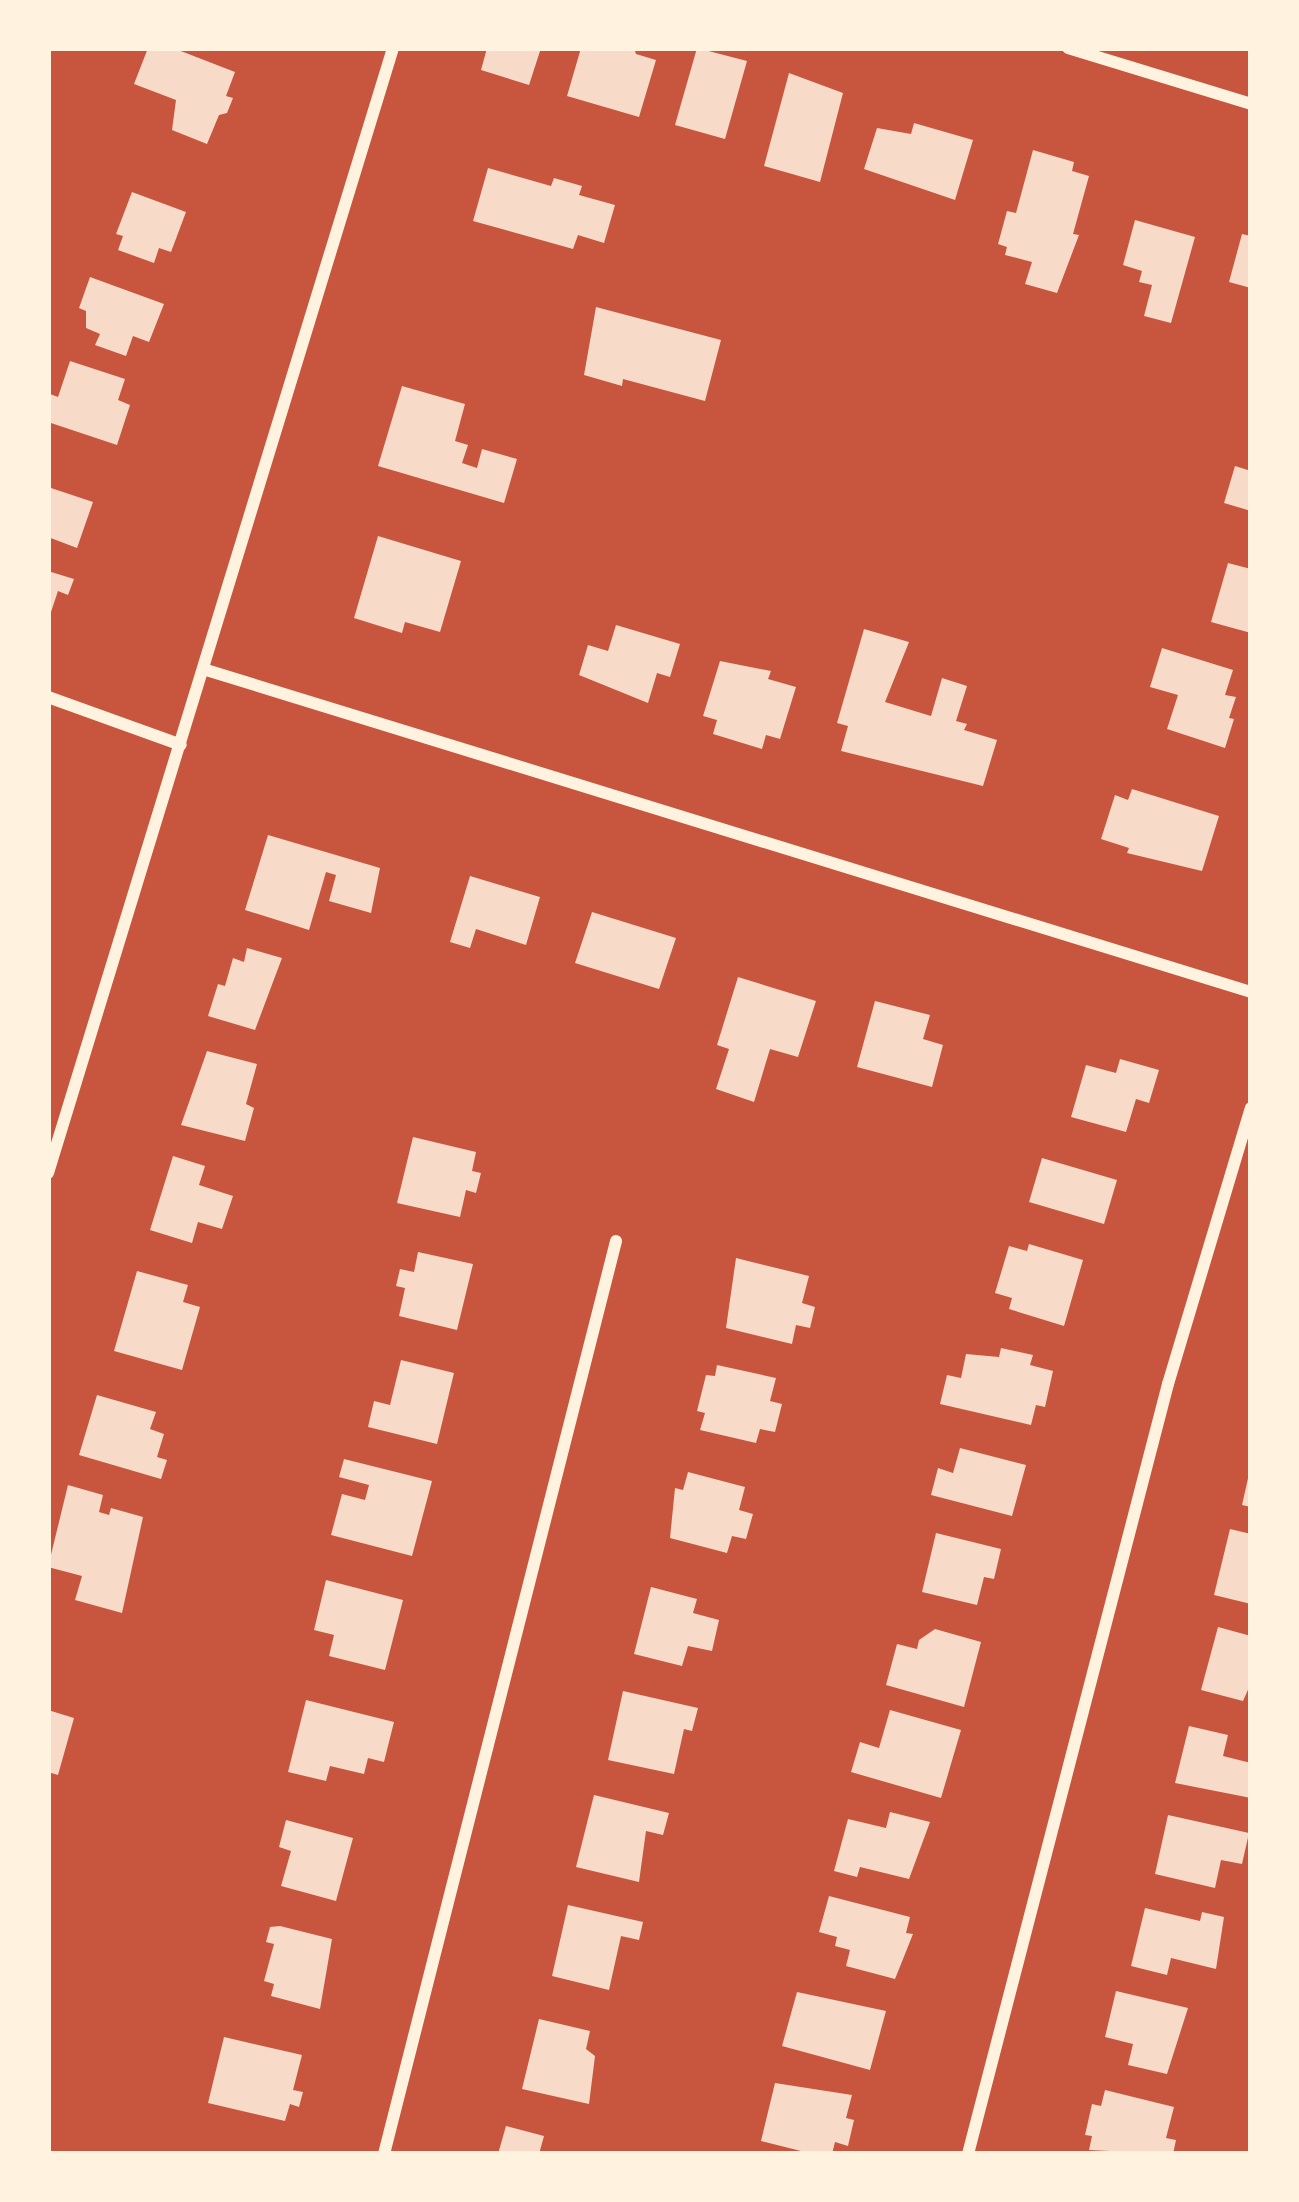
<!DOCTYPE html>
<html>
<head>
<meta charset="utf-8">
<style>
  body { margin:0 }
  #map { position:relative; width:1299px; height:2202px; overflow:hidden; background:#c8553d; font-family:Georgia,serif }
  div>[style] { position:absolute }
  .building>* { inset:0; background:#f7dbc8 }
  .minor>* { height:12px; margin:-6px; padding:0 6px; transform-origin:6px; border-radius:6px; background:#fff3e0 }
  span { translate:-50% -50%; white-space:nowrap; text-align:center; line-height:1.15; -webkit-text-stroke:9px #fff3e0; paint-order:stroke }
  .frame { position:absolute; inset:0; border:51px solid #fff3e0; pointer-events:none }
</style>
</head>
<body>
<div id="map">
  <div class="building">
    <i style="clip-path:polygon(148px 48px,173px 48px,235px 72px,226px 96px,233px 98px,227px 113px,219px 115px,207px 144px,172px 130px,176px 100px,134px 84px)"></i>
    <i style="clip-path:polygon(487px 48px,541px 48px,529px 85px,481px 70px)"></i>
    <i style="clip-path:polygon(581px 48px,634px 48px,636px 54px,656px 60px,639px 117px,567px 96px)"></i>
    <i style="clip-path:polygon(697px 48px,747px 61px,725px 139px,675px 125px)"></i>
    <i style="clip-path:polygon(789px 73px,843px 93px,820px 182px,764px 166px)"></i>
    <i style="clip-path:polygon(914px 123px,973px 140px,955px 200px,864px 169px,877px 128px,911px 134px)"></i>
    <i style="clip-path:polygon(1033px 150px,1074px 162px,1072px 171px,1089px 176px,1073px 234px,1079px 235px,1057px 293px,1025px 284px,1032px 262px,1005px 255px,1007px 247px,998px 244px,1007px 211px,1016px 213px)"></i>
    <i style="clip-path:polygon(488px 168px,551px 186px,554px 178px,582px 186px,579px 195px,615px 205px,604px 243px,578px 235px,573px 249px,473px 221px)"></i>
    <i style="clip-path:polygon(132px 192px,186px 212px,171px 252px,159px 248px,154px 263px,118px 250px,123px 236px,116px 234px)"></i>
    <i style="clip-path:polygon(1135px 220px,1195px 237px,1171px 323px,1144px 316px,1152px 285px,1139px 282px,1142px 271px,1123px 265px)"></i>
    <i style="clip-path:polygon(1242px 234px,1251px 236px,1251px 288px,1229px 282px)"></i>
    <i style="clip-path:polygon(90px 277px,164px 304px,149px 342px,133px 336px,126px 356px,95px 345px,100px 334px,86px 328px,86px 311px,79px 308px)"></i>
    <i style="clip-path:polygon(596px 307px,721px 340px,705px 401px,623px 379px,622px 386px,584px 375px)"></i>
    <i style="clip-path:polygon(70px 361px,125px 379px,118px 400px,130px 405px,117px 445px,48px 422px,50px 394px,58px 397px)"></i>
    <i style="clip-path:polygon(402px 386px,465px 404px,455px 441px,468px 445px,462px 463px,477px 468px,482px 449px,517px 459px,504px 503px,378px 466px)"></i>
    <i style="clip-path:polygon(1235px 466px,1251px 471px,1251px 511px,1224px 503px)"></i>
    <i style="clip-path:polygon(48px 487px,93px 502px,77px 548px,48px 537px)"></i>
    <i style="clip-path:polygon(378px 536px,461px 561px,440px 632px,405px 622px,402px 633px,354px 618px)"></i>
    <i style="clip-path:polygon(1228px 563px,1251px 569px,1251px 633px,1211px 622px)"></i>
    <i style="clip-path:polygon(48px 571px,74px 579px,68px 595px,58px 591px,49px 618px)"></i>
    <i style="clip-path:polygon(616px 625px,680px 644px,670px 677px,657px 673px,648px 703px,579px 675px,588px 645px,608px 651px)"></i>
    <i style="clip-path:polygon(864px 629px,909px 642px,885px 702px,931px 716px,942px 678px,967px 686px,956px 721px,967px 724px,964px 730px,997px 740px,983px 786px,841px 751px,848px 726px,837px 723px)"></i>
    <i style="clip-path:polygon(1162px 648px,1233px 670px,1225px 695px,1236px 697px,1229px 718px,1234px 719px,1225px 748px,1167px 729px,1178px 695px,1150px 687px)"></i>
    <i style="clip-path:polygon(720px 661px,771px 671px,768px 679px,796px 687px,780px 739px,766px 735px,762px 749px,713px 734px,717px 720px,703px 716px)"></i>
    <i style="clip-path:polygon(1132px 789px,1219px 816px,1202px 871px,1127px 853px,1129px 848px,1101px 839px,1115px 795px,1128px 800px)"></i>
    <i style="clip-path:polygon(268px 835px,380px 868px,371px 913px,329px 901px,336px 875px,326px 872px,309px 930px,245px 910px)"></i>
    <i style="clip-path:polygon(470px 876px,540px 897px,526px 945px,476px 929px,470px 948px,450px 942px)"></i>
    <i style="clip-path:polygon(592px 912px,676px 938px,659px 989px,575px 963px)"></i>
    <i style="clip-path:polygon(247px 948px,282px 958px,255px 1030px,208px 1016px,218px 984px,225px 986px,233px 958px,244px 962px)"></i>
    <i style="clip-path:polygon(738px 977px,816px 1001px,798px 1057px,770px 1049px,754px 1102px,716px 1089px,729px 1049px,717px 1045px)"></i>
    <i style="clip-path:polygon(875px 1001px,930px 1015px,923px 1039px,943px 1045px,932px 1087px,857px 1067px)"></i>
    <i style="clip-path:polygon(207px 1051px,257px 1064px,246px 1104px,254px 1108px,245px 1141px,181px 1125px)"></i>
    <i style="clip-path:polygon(1120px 1059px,1159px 1070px,1149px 1103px,1136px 1099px,1126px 1132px,1071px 1117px,1086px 1065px,1116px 1073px)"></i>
    <i style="clip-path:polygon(413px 1137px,476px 1152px,472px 1171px,481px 1173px,476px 1193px,466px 1190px,460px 1217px,397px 1203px)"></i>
    <i style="clip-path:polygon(173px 1156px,205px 1166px,199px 1185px,233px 1196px,222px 1229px,198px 1222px,192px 1243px,150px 1230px)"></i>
    <i style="clip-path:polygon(1042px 1158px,1117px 1180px,1104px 1224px,1029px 1202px)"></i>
    <i style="clip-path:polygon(1029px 1244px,1083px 1260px,1064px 1326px,1009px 1309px,1012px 1298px,995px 1293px,1009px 1246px,1027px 1251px)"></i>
    <i style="clip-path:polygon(418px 1252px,473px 1264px,457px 1330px,399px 1316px,405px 1288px,396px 1286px,400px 1269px,414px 1272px)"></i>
    <i style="clip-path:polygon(736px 1258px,809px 1276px,802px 1303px,815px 1307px,810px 1328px,796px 1325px,792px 1344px,726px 1328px)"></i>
    <i style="clip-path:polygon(137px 1271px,188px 1285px,183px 1302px,200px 1307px,182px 1370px,114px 1351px)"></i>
    <i style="clip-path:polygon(1001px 1348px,1033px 1355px,1030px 1365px,1053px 1371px,1045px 1407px,1036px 1405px,1031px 1425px,940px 1404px,947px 1375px,961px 1378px,966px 1354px,999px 1357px)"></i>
    <i style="clip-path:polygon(401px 1360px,454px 1373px,437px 1444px,368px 1427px,374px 1401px,390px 1405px)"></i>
    <i style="clip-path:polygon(717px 1365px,776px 1378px,770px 1401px,782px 1404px,775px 1432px,760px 1429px,756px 1443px,700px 1430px,705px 1413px,697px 1411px,706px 1375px,715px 1376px)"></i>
    <i style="clip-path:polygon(97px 1395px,156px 1412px,150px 1429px,164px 1434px,157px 1457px,167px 1460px,161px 1479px,79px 1455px)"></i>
    <i style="clip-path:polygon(960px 1448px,1026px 1465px,1012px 1516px,931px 1495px,938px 1468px,953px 1473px)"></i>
    <i style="clip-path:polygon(344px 1459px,432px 1481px,412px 1556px,331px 1535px,342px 1494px,365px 1500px,369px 1485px,339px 1477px)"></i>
    <i style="clip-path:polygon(688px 1472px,745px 1487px,739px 1510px,753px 1514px,746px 1539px,732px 1536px,727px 1553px,670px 1538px,675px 1488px,683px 1490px)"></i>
    <i style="clip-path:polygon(1249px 1474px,1251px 1474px,1251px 1507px,1242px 1505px)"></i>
    <i style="clip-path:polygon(68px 1485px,103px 1495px,99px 1512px,109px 1515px,111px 1508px,143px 1517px,122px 1613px,75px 1600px,82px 1576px,48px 1567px)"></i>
    <i style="clip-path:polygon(1230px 1529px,1251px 1534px,1251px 1604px,1214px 1595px)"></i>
    <i style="clip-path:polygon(936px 1533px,1001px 1549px,994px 1579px,984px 1577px,977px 1605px,922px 1592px)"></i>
    <i style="clip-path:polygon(326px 1580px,403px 1600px,385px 1670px,329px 1656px,334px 1635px,314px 1630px)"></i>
    <i style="clip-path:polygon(651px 1587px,697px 1599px,693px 1613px,719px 1620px,712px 1651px,688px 1646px,682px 1666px,634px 1654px)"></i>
    <i style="clip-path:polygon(1218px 1627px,1251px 1636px,1251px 1683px,1243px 1701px,1201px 1690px)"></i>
    <i style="clip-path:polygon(935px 1629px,981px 1642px,964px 1707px,886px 1685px,897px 1644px,917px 1649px,919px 1640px)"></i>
    <i style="clip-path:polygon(623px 1691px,698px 1708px,692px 1731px,684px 1729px,674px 1774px,608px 1760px)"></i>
    <i style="clip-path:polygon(306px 1700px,394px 1722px,384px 1762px,368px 1758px,364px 1774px,330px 1766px,326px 1781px,288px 1772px)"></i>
    <i style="clip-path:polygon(48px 1710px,74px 1718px,58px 1775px,48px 1772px)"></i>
    <i style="clip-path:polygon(890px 1710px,961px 1730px,941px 1798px,851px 1772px,860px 1742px,879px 1748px)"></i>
    <i style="clip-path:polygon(1189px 1726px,1228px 1735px,1223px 1756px,1251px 1763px,1251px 1798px,1175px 1783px)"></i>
    <i style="clip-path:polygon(594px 1795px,669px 1813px,663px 1835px,646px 1831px,639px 1882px,576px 1867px)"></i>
    <i style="clip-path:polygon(890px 1812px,930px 1822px,909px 1879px,860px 1867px,857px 1877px,834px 1871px,848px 1819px,886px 1828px)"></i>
    <i style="clip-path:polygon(1168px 1815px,1249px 1833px,1242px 1864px,1221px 1860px,1215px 1888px,1155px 1874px)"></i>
    <i style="clip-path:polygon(286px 1820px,353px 1838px,336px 1901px,281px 1886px,291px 1851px,279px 1847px)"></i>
    <i style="clip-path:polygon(829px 1896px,910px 1917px,906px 1933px,913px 1934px,895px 1979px,846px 1966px,850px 1950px,835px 1946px,837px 1937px,819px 1932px)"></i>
    <i style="clip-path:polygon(568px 1905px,643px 1922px,639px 1940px,621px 1936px,609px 1990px,552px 1976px)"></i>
    <i style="clip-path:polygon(1145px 1908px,1200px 1921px,1202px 1912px,1224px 1917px,1216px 1969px,1171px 1958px,1167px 1975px,1131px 1966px)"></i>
    <i style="clip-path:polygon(280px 1926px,332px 1939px,320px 2009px,271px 1996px,274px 1984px,264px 1981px,274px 1944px,266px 1942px,270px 1927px)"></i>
    <i style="clip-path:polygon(1116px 1991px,1188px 2008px,1167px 2074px,1128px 2065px,1133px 2044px,1105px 2037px)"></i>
    <i style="clip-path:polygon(797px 1992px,886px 2011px,870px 2070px,782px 2046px)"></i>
    <i style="clip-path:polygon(539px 2019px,590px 2031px,586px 2049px,595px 2056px,589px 2104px,522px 2089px)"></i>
    <i style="clip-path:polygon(224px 2037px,302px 2055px,293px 2090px,303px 2092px,299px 2107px,290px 2104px,285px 2121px,208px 2103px)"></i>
    <i style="clip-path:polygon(775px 2083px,852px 2095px,846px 2118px,854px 2120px,848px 2146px,835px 2142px,832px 2154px,813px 2154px,761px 2141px)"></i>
    <i style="clip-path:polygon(1105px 2090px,1174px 2107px,1166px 2138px,1176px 2140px,1173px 2154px,1089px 2150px,1092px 2136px,1085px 2135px,1092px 2104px,1101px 2106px)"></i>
    <i style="clip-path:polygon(506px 2126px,544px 2136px,539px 2154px,498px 2154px)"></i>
  </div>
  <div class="minor">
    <i style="left:1068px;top:48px;width:191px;rotate:17deg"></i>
    <i style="left:203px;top:669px;width:1097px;rotate:17.13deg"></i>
    <i style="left:48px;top:697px;width:141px;rotate:19.8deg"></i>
    <i style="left:48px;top:1173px;width:1177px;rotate:-72.95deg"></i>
    <i style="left:384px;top:2154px;width:942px;rotate:-75.74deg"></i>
    <i style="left:968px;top:2154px;width:796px;rotate:-75.44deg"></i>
    <i style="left:1168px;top:1384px;width:288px;rotate:-73.3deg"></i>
  </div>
  <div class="frame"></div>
</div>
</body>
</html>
